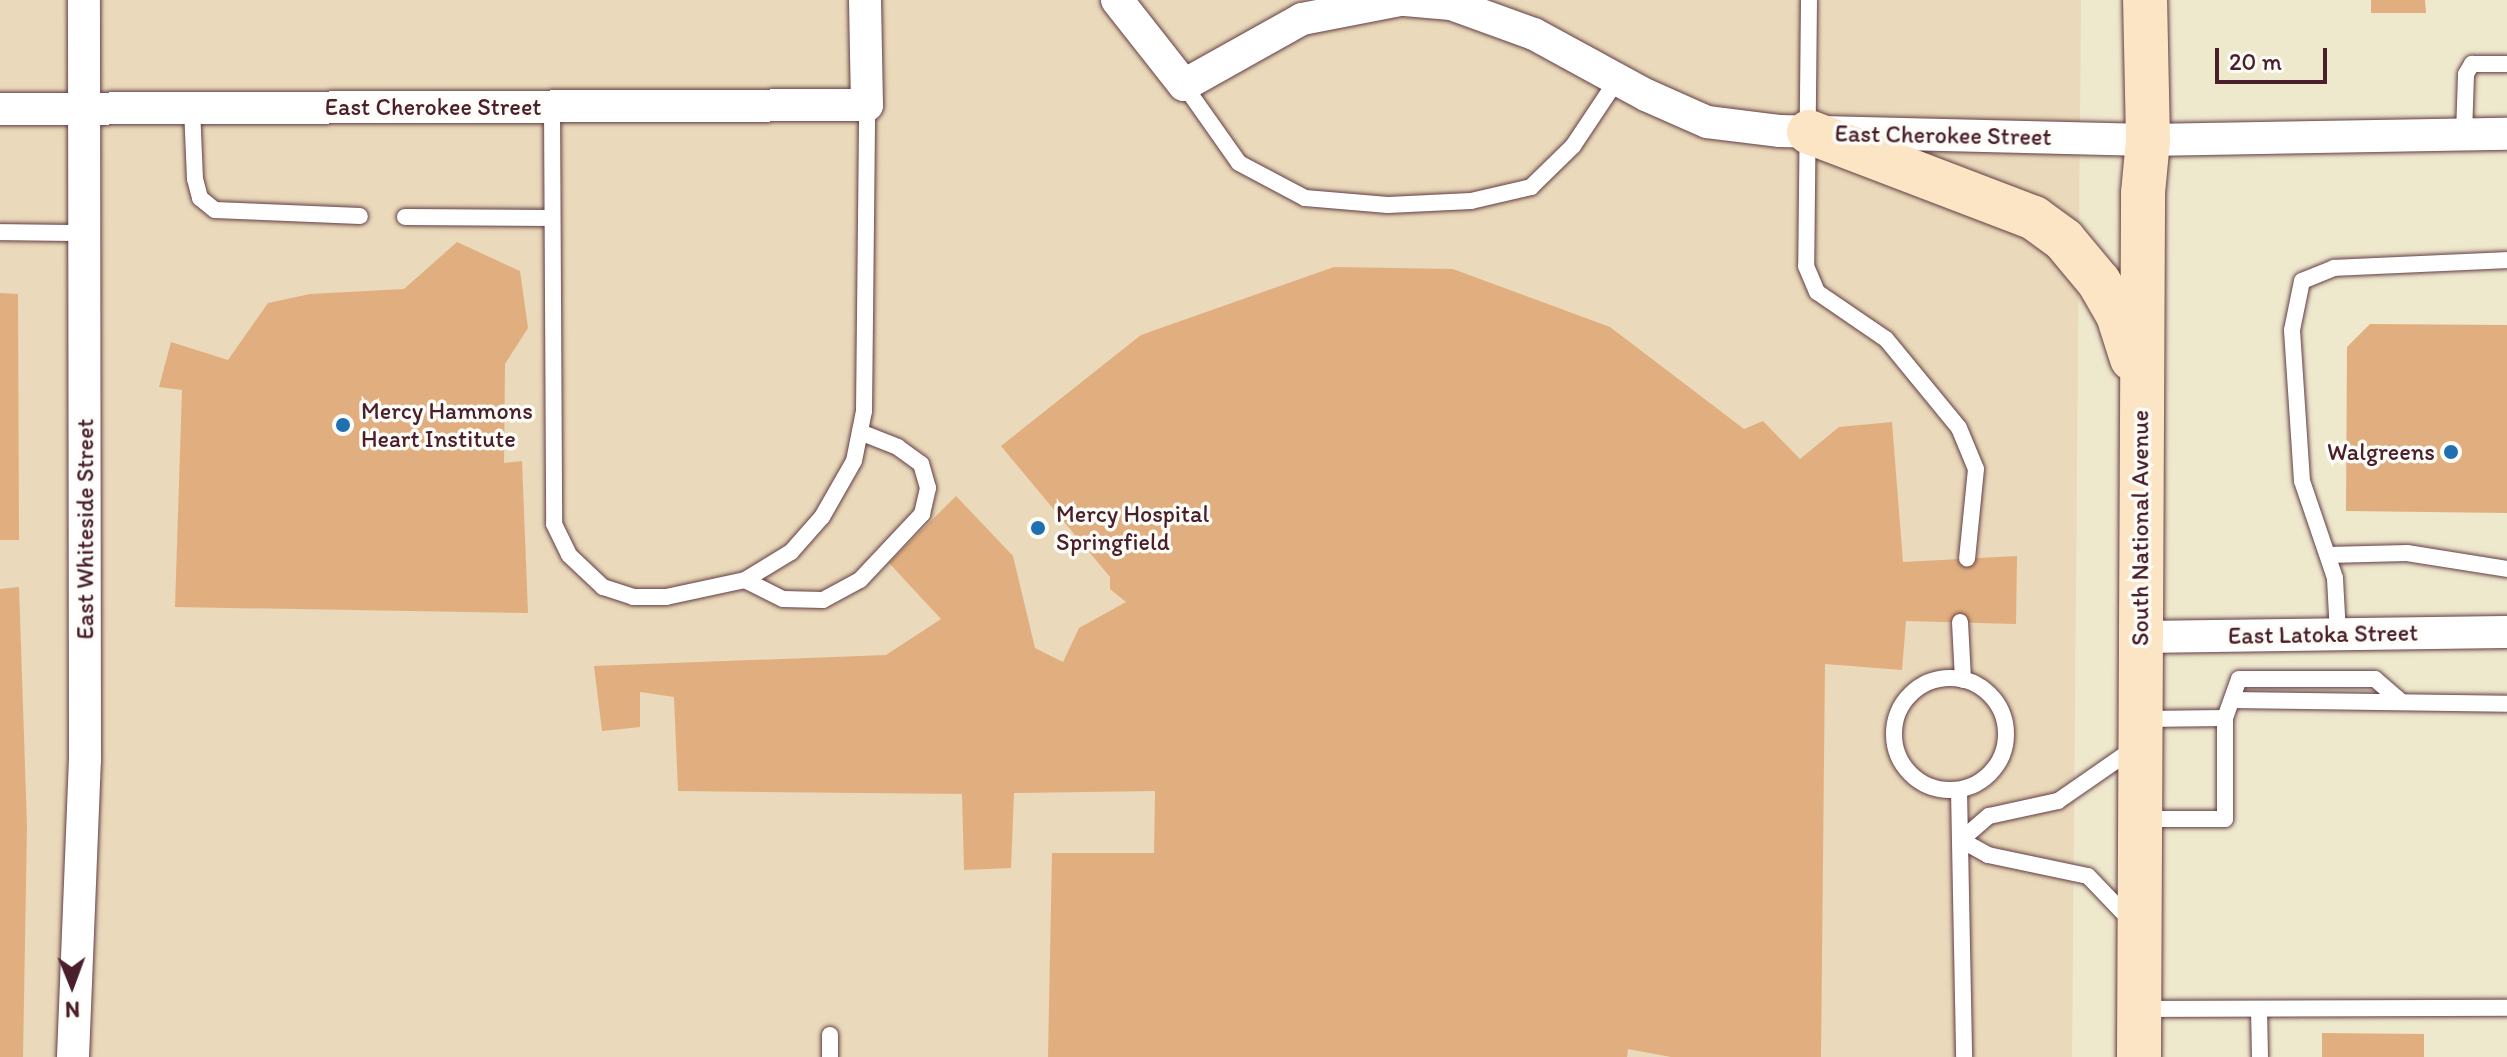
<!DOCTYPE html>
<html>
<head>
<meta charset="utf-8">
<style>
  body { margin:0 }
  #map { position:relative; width:2507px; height:1057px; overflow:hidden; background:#eee8cd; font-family:Itim,sans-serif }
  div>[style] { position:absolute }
  .built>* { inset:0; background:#ead9ba }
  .building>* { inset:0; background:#e1af7f }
  .roads { filter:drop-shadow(0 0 2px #633d43) drop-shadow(0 0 2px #633d43) }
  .service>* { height:16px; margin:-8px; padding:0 8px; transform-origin:8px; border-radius:8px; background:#fff }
  .service>.ring { margin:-8px; padding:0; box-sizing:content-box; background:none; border:16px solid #fff; border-radius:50% }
  .minor>* { height:32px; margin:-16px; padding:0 16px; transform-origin:16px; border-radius:16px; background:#fff }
  .secondary>* { height:44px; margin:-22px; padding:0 22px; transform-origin:22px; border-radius:22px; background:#fce5c4 }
  .dots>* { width:22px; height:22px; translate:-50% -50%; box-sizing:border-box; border:4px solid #fdfcf7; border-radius:50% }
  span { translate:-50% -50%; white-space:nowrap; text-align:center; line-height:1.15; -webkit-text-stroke:7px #fdfcf7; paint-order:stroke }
  .street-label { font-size:24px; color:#4a1f2b }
  .poi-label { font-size:24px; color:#4a1f2b }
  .left { translate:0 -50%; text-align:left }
  .right { translate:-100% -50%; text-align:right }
  .north { position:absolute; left:32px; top:945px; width:80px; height:80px; -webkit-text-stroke:6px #fdfcf7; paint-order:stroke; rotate:179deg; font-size:22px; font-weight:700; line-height:32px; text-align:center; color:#4a1f2b }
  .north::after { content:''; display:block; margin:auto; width:28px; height:36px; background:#4a1f2b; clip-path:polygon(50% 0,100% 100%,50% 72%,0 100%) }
  .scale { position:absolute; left:2215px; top:48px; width:112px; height:36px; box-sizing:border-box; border:4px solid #4a1f2b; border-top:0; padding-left:10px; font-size:24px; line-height:28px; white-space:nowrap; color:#4a1f2b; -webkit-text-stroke:6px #fdfcf7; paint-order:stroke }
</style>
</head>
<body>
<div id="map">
  <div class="built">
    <i style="clip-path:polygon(0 0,2081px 0,2072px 1057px,0 1057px)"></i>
  </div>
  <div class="building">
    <i style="clip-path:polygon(2371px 0,2425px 0,2426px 13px,2371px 13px)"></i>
    <i style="clip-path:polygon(457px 242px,520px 271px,528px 328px,505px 364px,504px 463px,522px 461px,528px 613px,175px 607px,182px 390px,159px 387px,171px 342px,228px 360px,268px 303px,310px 294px,404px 289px)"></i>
    <i style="clip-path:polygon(1334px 267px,1453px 269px,1610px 327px,1744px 429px,1763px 421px,1800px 459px,1839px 427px,1892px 422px,1903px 562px,2017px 556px,2016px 624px,1906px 621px,1902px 670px,1825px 664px,1821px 1057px,1671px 1057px,1628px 1049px,1627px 1057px,1048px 1057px,1052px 853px,1154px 853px,1155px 791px,1014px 793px,1011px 868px,964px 870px,962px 794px,678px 791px,674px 697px,640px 692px,640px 727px,602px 731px,594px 666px,886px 655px,941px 619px,889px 563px,956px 496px,1013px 556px,1035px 648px,1063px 662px,1079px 628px,1126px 602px,1110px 589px,1110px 577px,1001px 446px,1141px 335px)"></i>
    <i style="clip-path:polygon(0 293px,18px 294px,19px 540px,0 540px)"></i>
    <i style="clip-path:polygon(2370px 324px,2507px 325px,2507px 513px,2346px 511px,2347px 347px)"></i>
    <i style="clip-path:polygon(19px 587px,27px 826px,23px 1057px,0 1057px,0 589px)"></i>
    <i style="clip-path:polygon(2322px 1033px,2424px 1034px,2424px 1057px,2322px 1057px)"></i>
  </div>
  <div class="roads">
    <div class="service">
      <i style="left:1809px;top:0;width:266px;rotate:90.6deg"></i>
      <i style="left:1806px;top:266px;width:28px;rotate:67deg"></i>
      <i style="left:1817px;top:292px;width:83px;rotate:34.3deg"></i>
      <i style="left:1886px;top:339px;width:115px;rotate:50.6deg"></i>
      <i style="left:1959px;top:428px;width:44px;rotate:67.5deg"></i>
      <i style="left:1976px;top:469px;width:90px;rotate:95.7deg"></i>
      <i style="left:1184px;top:85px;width:95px;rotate:54.8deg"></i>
      <i style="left:1239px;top:163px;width:75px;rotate:27.9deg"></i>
      <i style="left:1305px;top:198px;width:83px;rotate:4.8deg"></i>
      <i style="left:1388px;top:205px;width:83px;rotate:-2.8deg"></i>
      <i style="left:1471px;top:201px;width:62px;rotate:-13.1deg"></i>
      <i style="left:1531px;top:187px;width:59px;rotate:-44.3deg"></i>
      <i style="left:1573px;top:146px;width:79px;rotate:-56.3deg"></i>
      <i style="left:552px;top:106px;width:418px;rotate:89.7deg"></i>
      <i style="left:554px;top:524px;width:34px;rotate:64deg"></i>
      <i style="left:569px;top:555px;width:47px;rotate:43.3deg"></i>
      <i style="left:603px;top:587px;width:32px;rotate:18deg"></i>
      <i style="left:633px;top:597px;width:33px"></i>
      <i style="left:666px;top:597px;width:81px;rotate:-12.1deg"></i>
      <i style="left:745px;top:580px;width:54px;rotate:-31.3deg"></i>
      <i style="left:791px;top:552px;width:47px;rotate:-48.5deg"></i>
      <i style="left:822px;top:517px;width:64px;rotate:-60.3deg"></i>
      <i style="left:854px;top:461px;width:51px;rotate:-78.7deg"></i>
      <i style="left:864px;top:411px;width:306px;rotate:-89.4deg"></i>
      <i style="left:192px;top:108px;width:71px;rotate:87.6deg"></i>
      <i style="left:195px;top:179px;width:20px;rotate:75deg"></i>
      <i style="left:200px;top:198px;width:19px;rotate:39deg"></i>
      <i style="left:215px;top:210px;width:145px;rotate:2.4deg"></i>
      <i style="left:2464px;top:135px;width:61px;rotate:-88.1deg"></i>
      <i style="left:2466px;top:74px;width:12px;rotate:-59deg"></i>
      <i style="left:2472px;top:64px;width:35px"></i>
      <i style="left:405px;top:217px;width:147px;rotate:0.4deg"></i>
      <i style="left:0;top:232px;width:85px;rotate:0.7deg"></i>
      <i style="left:2328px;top:555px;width:79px;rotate:-1.5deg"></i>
      <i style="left:2407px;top:553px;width:101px;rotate:9.1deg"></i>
      <i style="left:745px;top:580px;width:42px;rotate:26.6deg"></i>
      <i style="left:783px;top:599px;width:40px;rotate:1.4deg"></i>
      <i style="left:823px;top:600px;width:42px;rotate:-28.4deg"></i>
      <i style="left:860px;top:580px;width:91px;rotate:-46.8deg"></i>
      <i style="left:922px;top:514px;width:27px;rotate:-77deg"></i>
      <i style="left:928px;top:488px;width:25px;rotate:-106deg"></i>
      <i style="left:921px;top:464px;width:29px;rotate:-144deg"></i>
      <i style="left:898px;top:447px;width:41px;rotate:-158.5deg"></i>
      <i style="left:1960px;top:622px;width:58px;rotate:87deg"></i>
      <i style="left:2338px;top:634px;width:56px;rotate:-93.1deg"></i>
      <i style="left:2335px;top:578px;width:102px;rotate:-108.8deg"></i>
      <i style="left:2302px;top:481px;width:151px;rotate:-93.8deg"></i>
      <i style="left:2292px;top:330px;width:50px;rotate:-78.5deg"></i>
      <i style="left:2302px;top:281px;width:35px;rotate:-22deg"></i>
      <i style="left:2334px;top:268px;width:173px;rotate:-2.6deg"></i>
      <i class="ring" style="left:1894px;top:678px;width:96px;height:96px"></i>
      <i style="left:2232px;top:700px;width:275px;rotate:0.8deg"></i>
      <i style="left:2143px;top:719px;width:82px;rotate:-0.7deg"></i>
      <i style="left:1959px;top:790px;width:267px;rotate:88.9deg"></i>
      <i style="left:2141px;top:819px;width:84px"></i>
      <i style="left:2225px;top:819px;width:101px;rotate:-90deg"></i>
      <i style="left:2225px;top:718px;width:41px;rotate:-70.3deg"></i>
      <i style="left:2239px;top:679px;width:136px"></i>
      <i style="left:2375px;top:679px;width:33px;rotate:41deg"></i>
      <i style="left:1961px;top:840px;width:31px;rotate:29deg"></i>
      <i style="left:1988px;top:855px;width:102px;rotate:11.9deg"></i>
      <i style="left:2088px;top:876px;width:62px;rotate:46.3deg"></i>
      <i style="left:1961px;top:840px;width:37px;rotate:-41deg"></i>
      <i style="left:1989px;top:816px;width:71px;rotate:-12.3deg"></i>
      <i style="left:2058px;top:801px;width:95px;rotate:-34.7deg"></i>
      <i style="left:2141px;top:1009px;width:366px;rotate:-0.2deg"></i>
      <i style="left:2259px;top:1009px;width:48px;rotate:88.8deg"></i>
      <i style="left:830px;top:1057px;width:22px;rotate:-90deg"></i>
    </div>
    <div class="minor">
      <i style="left:1117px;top:0;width:108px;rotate:51.8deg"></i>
      <i style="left:1184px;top:85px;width:135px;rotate:-29.2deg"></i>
      <i style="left:1302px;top:19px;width:101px;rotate:-10.9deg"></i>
      <i style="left:1405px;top:0;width:46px;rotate:5deg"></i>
      <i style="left:1451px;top:4px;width:88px;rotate:19.9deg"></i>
      <i style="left:1534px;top:34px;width:128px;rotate:28.6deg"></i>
      <i style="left:1646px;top:95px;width:67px;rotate:23.9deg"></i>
      <i style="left:1707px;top:122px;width:74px;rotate:7deg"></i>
      <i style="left:1780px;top:131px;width:368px;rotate:1.4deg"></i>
      <i style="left:2148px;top:140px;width:359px;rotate:-1deg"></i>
      <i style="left:0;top:109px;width:867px;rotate:-0.26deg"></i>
      <i style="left:867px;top:105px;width:105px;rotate:-91.1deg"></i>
      <i style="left:2139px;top:637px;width:368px;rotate:-0.8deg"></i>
      <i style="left:73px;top:1057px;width:297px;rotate:-87.7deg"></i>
      <i style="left:85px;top:760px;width:760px;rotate:-90.08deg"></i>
    </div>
    <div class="secondary">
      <i style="left:1809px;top:132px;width:241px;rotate:20.9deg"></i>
      <i style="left:2034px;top:218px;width:37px;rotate:36deg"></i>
      <i style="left:2064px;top:240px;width:55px;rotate:50.2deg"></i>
      <i style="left:2099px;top:282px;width:38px;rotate:60deg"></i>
      <i style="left:2118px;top:315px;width:46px;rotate:72.3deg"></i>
      <i style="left:2139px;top:1057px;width:864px;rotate:-89.73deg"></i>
      <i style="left:2143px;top:193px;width:53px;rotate:-84.6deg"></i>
      <i style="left:2148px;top:140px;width:140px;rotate:-91.2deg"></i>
    </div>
  </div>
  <div class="dots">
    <i style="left:343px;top:425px;background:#1f6fb2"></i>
    <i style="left:2451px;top:452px;background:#1f6fb2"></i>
    <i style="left:1038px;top:528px;background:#1f6fb2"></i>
  </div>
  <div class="street-label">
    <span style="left:433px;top:107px">East Cherokee Street</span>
    <span style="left:1943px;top:135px;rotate:1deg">East Cherokee Street</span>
    <span style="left:2140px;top:528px;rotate:-90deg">South National Avenue</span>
    <span style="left:85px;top:529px;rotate:-90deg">East Whiteside Street</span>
    <span style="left:2323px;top:634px;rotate:-1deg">East Latoka Street</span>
  </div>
  <div class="poi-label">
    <span class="left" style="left:361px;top:425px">Mercy Hammons<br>Heart Institute</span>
    <span class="right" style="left:2435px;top:452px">Walgreens</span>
    <span class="left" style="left:1056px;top:528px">Mercy Hospital<br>Springfield</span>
  </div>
  <div class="north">N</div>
  <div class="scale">20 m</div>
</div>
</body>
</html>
